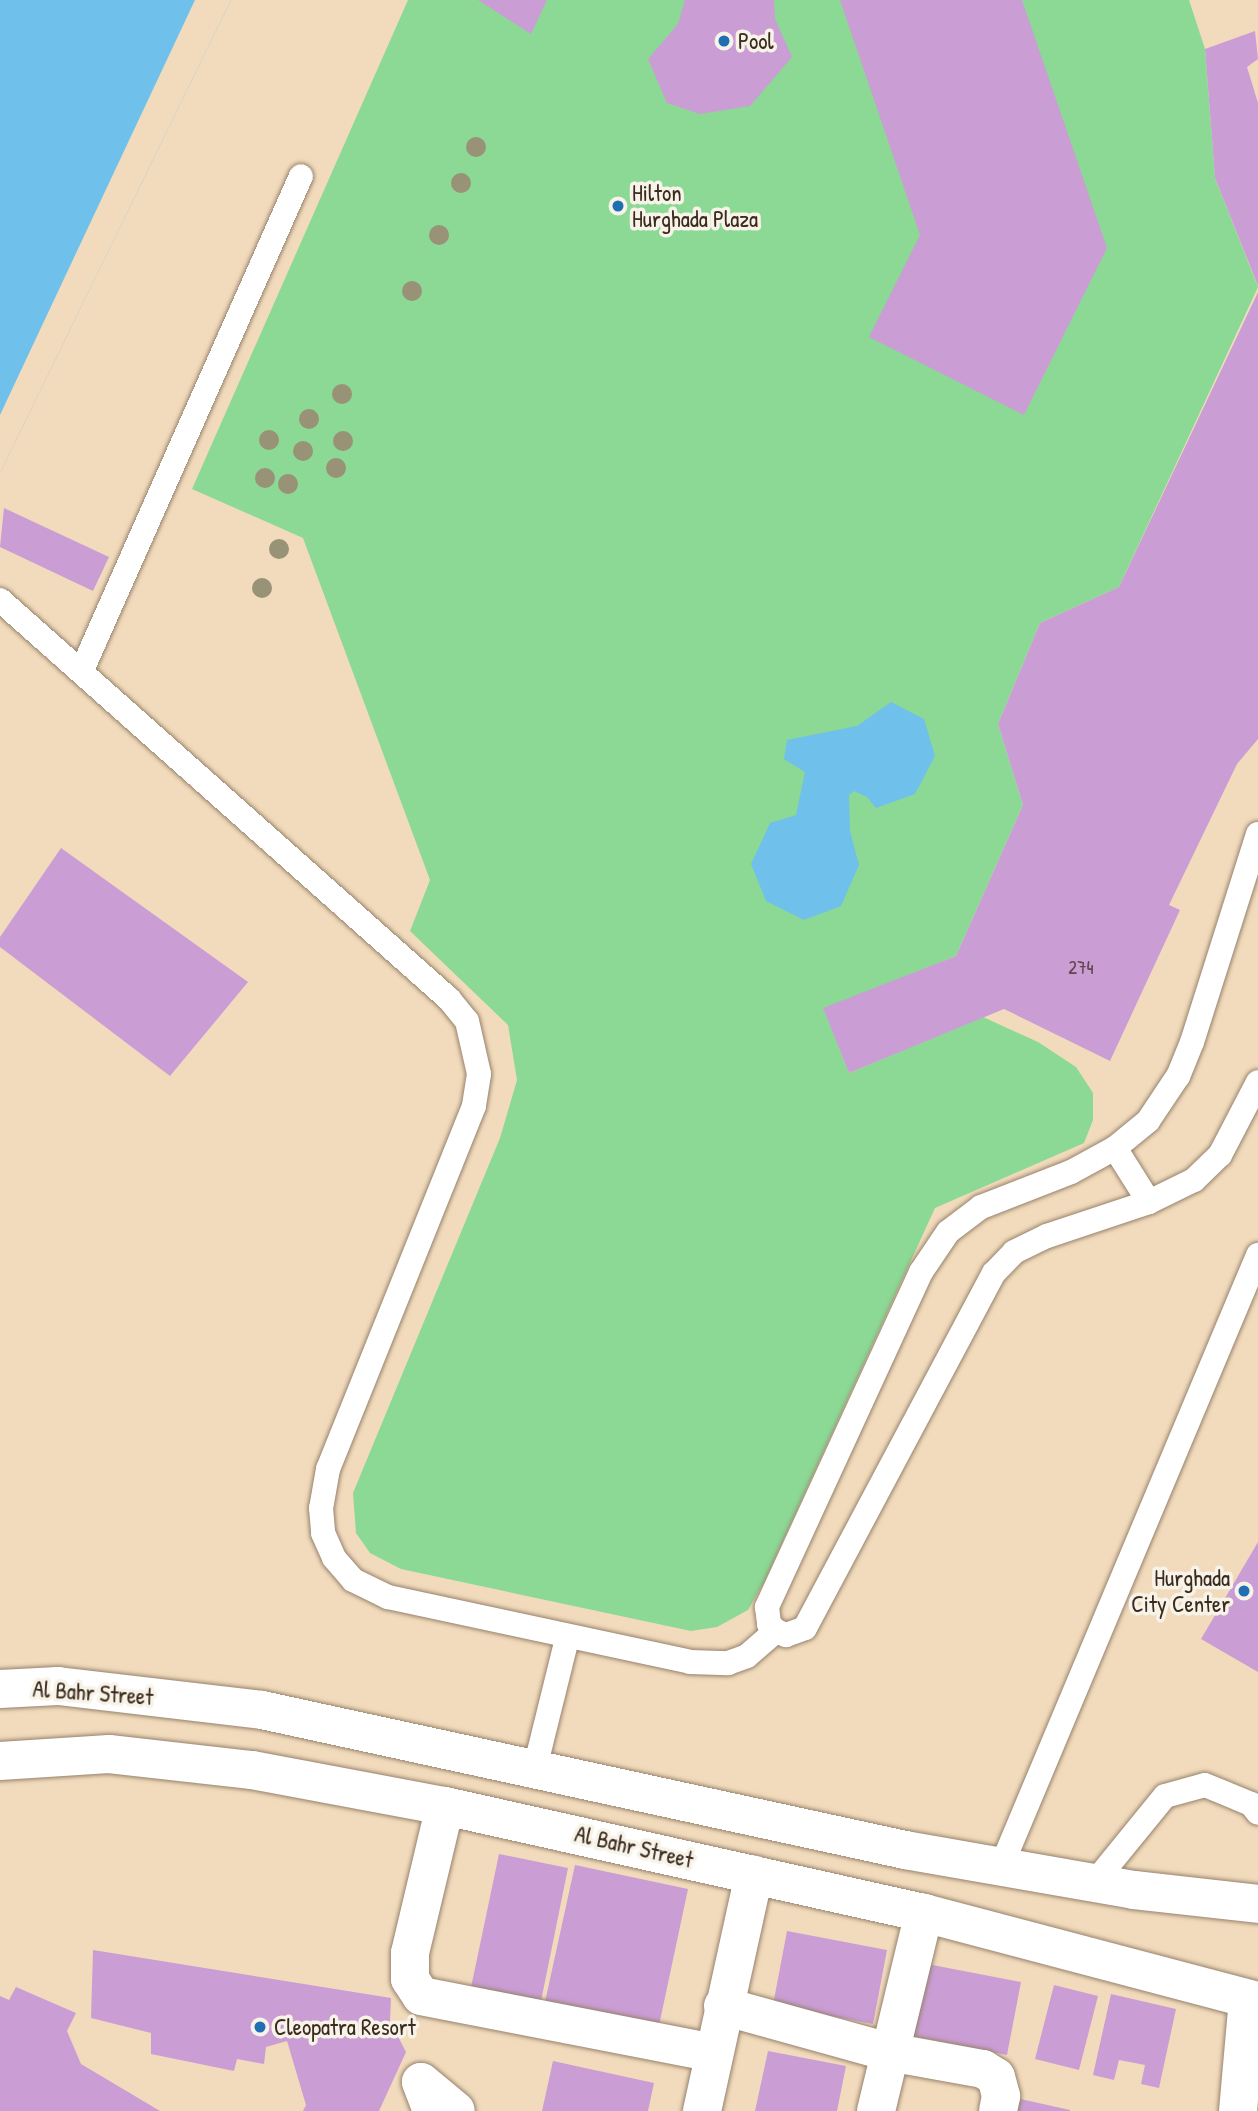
<!DOCTYPE html>
<html>
<head>
<meta charset="utf-8">
<style>
  body { margin:0 }
  #map { position:relative; width:1258px; height:2111px; overflow:hidden; background:#f2dbbc; font-family:"Patrick Hand",sans-serif }
  div>[style] { position:absolute }
  .green>* { inset:0; background:#8cd895 }
  .water>* { inset:0; background:#6fc0eb }
  .pier>* { inset:0; background:#f2dbbc }
  .building>* { inset:0; background:#ca9dd5 }
  .roads { filter:drop-shadow(0 0 2px #96826d) drop-shadow(0 0 2px #96826d) }
  .service>* { height:24px; margin:-12px; padding:0 12px; transform-origin:12px; border-radius:12px; background:#fff }
  .minor>* { height:38px; margin:-19px; padding:0 19px; transform-origin:19px; border-radius:19px; background:#fff }
  .secondary>* { height:38px; margin:-19px; padding:0 19px; transform-origin:19px; border-radius:19px; background:#fff }
  .trees>* { width:20px; height:20px; margin:-10px; border-radius:50%; background:#989276 }
  .dots>* { width:19px; height:19px; translate:-50% -50%; box-sizing:border-box; border:4px solid #f7f3e8; border-radius:50% }
  span { translate:-50% -50%; white-space:nowrap; text-align:center; line-height:1.15; -webkit-text-stroke:7px #f7f3e8; paint-order:stroke }
  .number-label { font-size:19px; color:#5f474c }
  .number-label span { -webkit-text-stroke-width:0 }
  .poi-label { font-size:23px; color:#3b2a1e }
  .left { translate:0 -50%; text-align:left }
  .right { translate:-100% -50%; text-align:right }
  .street-label { font-size:23px; color:#3b2a1e }
</style>
</head>
<body>
<div id="map">
  <div class="green">
    <i style="clip-path:polygon(408px 0,1189px 0,1205px 49px,1215px 178px,1258px 287px,1119px 587px,1040px 623px,998px 724px,1023px 805px,956px 956px,824px 1009px,849px 1073px,983px 1017px,1038px 1042px,1076px 1067px,1093px 1093px,1093px 1120px,1084px 1143px,935px 1208px,764px 1582px,748px 1610px,717px 1627px,691px 1631px,401px 1569px,370px 1553px,356px 1533px,353px 1493px,500px 1138px,517px 1080px,508px 1025px,410px 931px,430px 880px,303px 538px,192px 489px)"></i>
  </div>
  <div class="water">
    <i style="clip-path:polygon(0 0,231px 0,0 473px)"></i>
    <i style="clip-path:polygon(891px 702px,924px 719px,935px 756px,915px 794px,876px 808px,867px 797px,854px 791px,849px 795px,850px 831px,859px 865px,841px 906px,804px 920px,766px 901px,751px 864px,770px 823px,796px 815px,805px 772px,784px 759px,787px 740px,857px 726px)"></i>
  </div>
  <div class="pier">
    <i style="clip-path:polygon(195px 0,231px 0,0 473px,0 415px)"></i>
  </div>
  <div class="building">
    <i style="clip-path:polygon(478px 0,547px 0,531px 34px)"></i>
    <i style="clip-path:polygon(685px 0,774px 0,775px 19px,792px 57px,750px 106px,700px 114px,667px 103px,648px 59px,678px 24px)"></i>
    <i style="clip-path:polygon(840px 0,1022px 0,1107px 248px,1024px 415px,869px 337px,920px 235px)"></i>
    <i style="clip-path:polygon(1255px 31px,1258px 59px,1247px 67px,1258px 103px,1258px 286px,1215px 178px,1205px 49px)"></i>
    <i style="clip-path:polygon(1258px 292px,1258px 739px,1237px 764px,1169px 905px,1180px 910px,1110px 1061px,1004px 1009px,849px 1073px,823px 1008px,956px 956px,1023px 805px,998px 724px,1040px 623px,1119px 587px)"></i>
    <i style="clip-path:polygon(4px 508px,109px 557px,93px 591px,0 547px)"></i>
    <i style="clip-path:polygon(61px 848px,248px 982px,170px 1076px,0 947px,0 937px)"></i>
    <i style="clip-path:polygon(1258px 1542px,1258px 1672px,1201px 1639px)"></i>
    <i style="clip-path:polygon(499px 1854px,568px 1868px,539px 2011px,469px 1997px)"></i>
    <i style="clip-path:polygon(575px 1865px,688px 1889px,657px 2035px,543px 2011px)"></i>
    <i style="clip-path:polygon(787px 1931px,887px 1950px,873px 2024px,773px 2005px)"></i>
    <i style="clip-path:polygon(93px 1950px,391px 1998px,390px 2021px,406px 2052px,379px 2111px,303px 2111px,306px 2105px,287px 2041px,266px 2047px,264px 2064px,237px 2059px,234px 2071px,151px 2054px,151px 2033px,91px 2018px)"></i>
    <i style="clip-path:polygon(917px 1962px,1021px 1982px,1007px 2055px,903px 2034px)"></i>
    <i style="clip-path:polygon(1054px 1985px,1098px 1996px,1079px 2070px,1035px 2059px)"></i>
    <i style="clip-path:polygon(16px 1987px,76px 2013px,67px 2031px,81px 2064px,160px 2111px,0 2111px,0 1996px,9px 2000px)"></i>
    <i style="clip-path:polygon(1111px 1994px,1176px 2009px,1159px 2088px,1141px 2084px,1145px 2065px,1119px 2060px,1114px 2080px,1093px 2075px)"></i>
    <i style="clip-path:polygon(768px 2051px,846px 2066px,837px 2111px,755px 2111px)"></i>
    <i style="clip-path:polygon(553px 2061px,654px 2083px,648px 2111px,542px 2111px)"></i>
    <i style="clip-path:polygon(1016px 2098px,1070px 2110px,1070px 2111px,1013px 2111px)"></i>
  </div>
  <div class="roads">
    <div class="service">
      <i style="left:0;top:600px;width:601px;rotate:41.63deg"></i>
      <i style="left:449px;top:999px;width:28px;rotate:51deg"></i>
      <i style="left:467px;top:1021px;width:54px;rotate:77.2deg"></i>
      <i style="left:479px;top:1074px;width:32px;rotate:99deg"></i>
      <i style="left:474px;top:1106px;width:391px;rotate:111.9deg"></i>
      <i style="left:328px;top:1469px;width:40px;rotate:100deg"></i>
      <i style="left:321px;top:1508px;width:25px;rotate:85deg"></i>
      <i style="left:323px;top:1533px;width:27px;rotate:66deg"></i>
      <i style="left:334px;top:1558px;width:29px;rotate:49deg"></i>
      <i style="left:353px;top:1580px;width:39px;rotate:26deg"></i>
      <i style="left:388px;top:1597px;width:309px;rotate:12.1deg"></i>
      <i style="left:690px;top:1662px;width:38px;rotate:2deg"></i>
      <i style="left:728px;top:1663px;width:20px;rotate:-20deg"></i>
      <i style="left:747px;top:1656px;width:38px;rotate:-41deg"></i>
      <i style="left:82px;top:670px;width:540px;rotate:-66.09deg"></i>
      <i style="left:1258px;top:834px;width:218px;rotate:107.6deg"></i>
      <i style="left:1192px;top:1042px;width:37px;rotate:112deg"></i>
      <i style="left:1178px;top:1076px;width:54px;rotate:123.7deg"></i>
      <i style="left:1148px;top:1121px;width:43px;rotate:140.7deg"></i>
      <i style="left:1115px;top:1148px;width:50px;rotate:151.4deg"></i>
      <i style="left:1071px;top:1172px;width:97px;rotate:158.7deg"></i>
      <i style="left:981px;top:1207px;width:41px;rotate:142.9deg"></i>
      <i style="left:948px;top:1232px;width:48px;rotate:124deg"></i>
      <i style="left:921px;top:1272px;width:369px;rotate:114.7deg"></i>
      <i style="left:767px;top:1607px;width:17px;rotate:83deg"></i>
      <i style="left:769px;top:1624px;width:10px;rotate:45deg"></i>
      <i style="left:776px;top:1631px;width:11px;rotate:22deg"></i>
      <i style="left:786px;top:1635px;width:20px;rotate:-20deg"></i>
      <i style="left:805px;top:1628px;width:402px;rotate:-62deg"></i>
      <i style="left:994px;top:1273px;width:29px;rotate:-46deg"></i>
      <i style="left:1014px;top:1252px;width:37px;rotate:-26deg"></i>
      <i style="left:1047px;top:1236px;width:108px;rotate:-18.4deg"></i>
      <i style="left:1149px;top:1202px;width:50px;rotate:-26.1deg"></i>
      <i style="left:1194px;top:1180px;width:36px;rotate:-44deg"></i>
      <i style="left:1220px;top:1155px;width:82px;rotate:-62.5deg"></i>
      <i style="left:1115px;top:1148px;width:64px;rotate:57.8deg"></i>
      <i style="left:534px;top:1772px;width:137px;rotate:-76.1deg"></i>
      <i style="left:1001px;top:1867px;width:664px;rotate:-67.22deg"></i>
      <i style="left:1094px;top:1883px;width:112px;rotate:-50.8deg"></i>
      <i style="left:1165px;top:1796px;width:41px;rotate:-15.4deg"></i>
      <i style="left:1205px;top:1785px;width:50px;rotate:22.4deg"></i>
      <i style="left:1251px;top:1804px;width:11px;rotate:52deg"></i>
    </div>
    <div class="minor">
      <i style="left:445px;top:1806px;width:151px;rotate:103.4deg"></i>
      <i style="left:410px;top:1953px;width:26px;rotate:90deg"></i>
      <i style="left:410px;top:1979px;width:20px;rotate:57deg"></i>
      <i style="left:421px;top:1996px;width:298px;rotate:11deg"></i>
      <i style="left:723px;top:2006px;width:172px;rotate:15.5deg"></i>
      <i style="left:889px;top:2052px;width:96px;rotate:10.3deg"></i>
      <i style="left:983px;top:2069px;width:15px;rotate:32deg"></i>
      <i style="left:996px;top:2077px;width:20px;rotate:75deg"></i>
      <i style="left:1001px;top:2096px;width:15px;rotate:101deg"></i>
      <i style="left:432px;top:2111px;width:31px;rotate:-111deg"></i>
      <i style="left:421px;top:2082px;width:45px;rotate:39.6deg"></i>
      <i style="left:702px;top:2111px;width:242px;rotate:-77.6deg"></i>
      <i style="left:876px;top:2111px;width:204px;rotate:-76.4deg"></i>
      <i style="left:1238px;top:2111px;width:112px;rotate:-84.9deg"></i>
    </div>
    <div class="secondary">
      <i style="left:0;top:1689px;width:58px;rotate:-3deg"></i>
      <i style="left:58px;top:1686px;width:205px;rotate:6.7deg"></i>
      <i style="left:262px;top:1710px;width:658px;rotate:12.28deg"></i>
      <i style="left:905px;top:1850px;width:232px;rotate:9.9deg"></i>
      <i style="left:1134px;top:1890px;width:125px;rotate:6.4deg"></i>
      <i style="left:0;top:1761px;width:109px;rotate:-3.7deg"></i>
      <i style="left:109px;top:1754px;width:144px;rotate:6.4deg"></i>
      <i style="left:252px;top:1770px;width:196px;rotate:10.6deg"></i>
      <i style="left:445px;top:1806px;width:491px;rotate:12.6deg"></i>
      <i style="left:924px;top:1913px;width:345px;rotate:14.8deg"></i>
    </div>
  </div>
  <div class="trees">
    <i style="left:476px;top:147px"></i>
    <i style="left:461px;top:183px"></i>
    <i style="left:439px;top:235px"></i>
    <i style="left:412px;top:291px"></i>
    <i style="left:342px;top:394px"></i>
    <i style="left:309px;top:419px"></i>
    <i style="left:269px;top:440px"></i>
    <i style="left:343px;top:441px"></i>
    <i style="left:303px;top:451px"></i>
    <i style="left:336px;top:468px"></i>
    <i style="left:265px;top:478px"></i>
    <i style="left:288px;top:484px"></i>
    <i style="left:279px;top:549px"></i>
    <i style="left:262px;top:588px"></i>
  </div>
  <div class="dots">
    <i style="left:724px;top:41px;background:#1f6fb2"></i>
    <i style="left:618px;top:206px;background:#1f6fb2"></i>
    <i style="left:1244px;top:1591px;background:#1f6fb2"></i>
    <i style="left:260px;top:2027px;background:#1f6fb2"></i>
  </div>
  <div class="number-label">
    <span style="left:1081px;top:968px">274</span>
  </div>
  <div class="poi-label">
    <span class="left" style="left:738px;top:41px">Pool</span>
    <span class="left" style="left:632px;top:206px">Hilton<br>Hurghada Plaza</span>
    <span class="right" style="left:1230px;top:1591px">Hurghada<br>City Center</span>
    <span class="left" style="left:274px;top:2027px">Cleopatra Resort</span>
  </div>
  <div class="street-label">
    <span style="left:93px;top:1693px;rotate:4deg">Al Bahr Street</span>
    <span style="left:634px;top:1847px;rotate:13deg">Al Bahr Street</span>
  </div>
</div>
</body>
</html>
